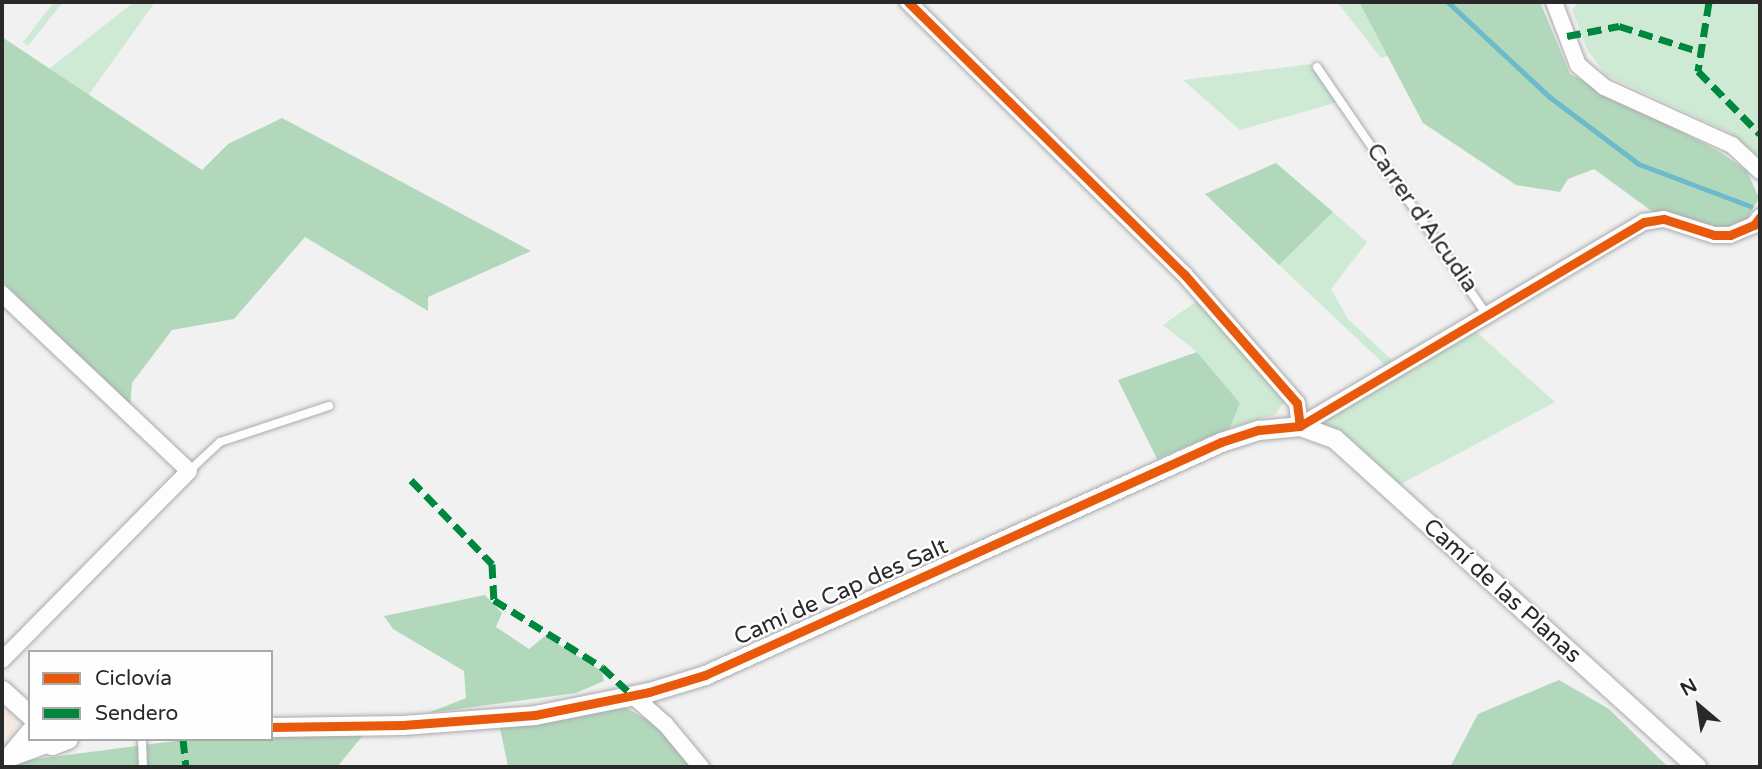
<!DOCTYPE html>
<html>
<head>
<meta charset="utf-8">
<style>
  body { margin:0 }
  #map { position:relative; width:1762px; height:769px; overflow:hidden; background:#f1f1f1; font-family:"Varela Round",sans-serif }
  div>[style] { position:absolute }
  .commercial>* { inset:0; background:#f5e9e2 }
  .green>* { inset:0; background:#ceead4 }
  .forest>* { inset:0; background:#b2d8bc }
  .stream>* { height:4.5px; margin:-2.25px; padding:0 2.25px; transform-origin:2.25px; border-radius:2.25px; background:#6dbbca }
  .roads { filter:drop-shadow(0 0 2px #aaaaab) drop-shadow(0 0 2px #aaaaab) }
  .service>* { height:8px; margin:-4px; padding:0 4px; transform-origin:4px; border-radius:4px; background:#fdfdfd }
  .minor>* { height:16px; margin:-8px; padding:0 8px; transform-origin:8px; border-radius:8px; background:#fdfdfd }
  .tertiary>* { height:19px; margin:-9.5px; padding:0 9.5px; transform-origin:9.5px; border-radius:9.5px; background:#fdfdfd }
  .quiet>* { height:7px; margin-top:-3.5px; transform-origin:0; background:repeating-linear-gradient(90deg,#00873e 0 14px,transparent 0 21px) }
  .cycleway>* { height:9px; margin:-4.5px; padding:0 4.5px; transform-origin:4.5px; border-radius:4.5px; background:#e8590c }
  span { translate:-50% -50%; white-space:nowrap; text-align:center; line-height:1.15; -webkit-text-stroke:5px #fefeff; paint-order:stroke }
  .street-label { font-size:23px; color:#29292a }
  .frame { position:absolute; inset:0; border:4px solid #29292a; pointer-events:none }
  .legend { position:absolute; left:28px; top:650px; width:245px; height:91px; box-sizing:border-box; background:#fefeff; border:2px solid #a9a9aa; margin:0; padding:9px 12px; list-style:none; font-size:21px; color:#29292a }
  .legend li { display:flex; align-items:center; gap:14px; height:35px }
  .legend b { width:35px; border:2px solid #a9a9aa }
  .north { position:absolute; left:1664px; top:671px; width:70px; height:70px; -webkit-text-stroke:5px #fefeff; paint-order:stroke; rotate:331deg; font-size:19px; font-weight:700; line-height:28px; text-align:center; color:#29292a }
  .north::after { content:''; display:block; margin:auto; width:24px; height:32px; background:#29292a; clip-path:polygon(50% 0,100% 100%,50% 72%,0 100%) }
</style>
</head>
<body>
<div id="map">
  <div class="commercial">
    <i style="clip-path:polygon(2px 700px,22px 719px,2px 752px)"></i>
  </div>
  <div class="green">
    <i style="clip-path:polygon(54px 2px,63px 2px,28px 46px,23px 42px)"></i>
    <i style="clip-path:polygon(134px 2px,155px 2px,87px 97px,49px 69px)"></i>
    <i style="clip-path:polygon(1337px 2px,1359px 2px,1388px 56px,1381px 58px)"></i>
    <i style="clip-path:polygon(1578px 2px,1760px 2px,1760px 158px,1731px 133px,1606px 75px,1588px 51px,1572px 10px)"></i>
    <i style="clip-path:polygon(1311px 64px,1338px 102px,1240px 130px,1183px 80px)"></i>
    <i style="clip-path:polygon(1333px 212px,1367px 242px,1331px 289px,1348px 319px,1394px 362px,1386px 366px,1278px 264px)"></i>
    <i style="clip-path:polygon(1197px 301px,1287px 398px,1275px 415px,1230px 428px,1240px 403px,1197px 352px,1163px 325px)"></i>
    <i style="clip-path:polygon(1474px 330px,1555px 402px,1399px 485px,1324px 423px,1336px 408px)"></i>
  </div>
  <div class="forest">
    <i style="clip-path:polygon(1359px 2px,1540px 2px,1570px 74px,1720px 152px,1747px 171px,1759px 198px,1747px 219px,1725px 229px,1653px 212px,1594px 169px,1568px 179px,1560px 192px,1516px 185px,1423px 123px)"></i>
    <i style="clip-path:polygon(2px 37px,202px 170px,228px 144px,282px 118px,531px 251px,428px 297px,428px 311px,305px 237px,234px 319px,172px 330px,132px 383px,130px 407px,2px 281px)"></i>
    <i style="clip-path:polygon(1276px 163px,1333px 212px,1279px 265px,1205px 194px)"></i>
    <i style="clip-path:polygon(1197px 352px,1240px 403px,1230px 428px,1157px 459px,1118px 380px)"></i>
    <i style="clip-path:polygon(485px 595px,502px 613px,496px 627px,529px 649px,545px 636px,602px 671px,604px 681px,576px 693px,428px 713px,466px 698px,464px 671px,393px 629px,384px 616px)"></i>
    <i style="clip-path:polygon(1559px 680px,1609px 709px,1668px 767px,1450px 767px,1478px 714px)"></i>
    <i style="clip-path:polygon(620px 704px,661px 728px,691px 767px,508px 767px,499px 723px)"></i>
    <i style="clip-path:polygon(365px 733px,337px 767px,8px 767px,13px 762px,190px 739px)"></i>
  </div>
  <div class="stream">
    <i style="left:1448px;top:2px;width:139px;rotate:43deg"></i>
    <i style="left:1550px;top:97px;width:111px;rotate:37deg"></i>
    <i style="left:1639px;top:164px;width:119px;rotate:20.7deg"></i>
  </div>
  <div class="roads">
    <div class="service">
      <i style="left:1317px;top:67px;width:299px;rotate:55.6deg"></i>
      <i style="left:189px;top:471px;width:42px;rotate:-43.1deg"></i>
      <i style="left:220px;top:442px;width:115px;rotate:-18.3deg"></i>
      <i style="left:142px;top:739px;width:28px;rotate:88deg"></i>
    </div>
    <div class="minor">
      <i style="left:908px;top:2px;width:388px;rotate:44.6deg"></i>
      <i style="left:1184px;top:274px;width:171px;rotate:48.8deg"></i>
      <i style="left:1297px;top:403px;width:23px;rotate:83deg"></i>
      <i style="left:1554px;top:2px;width:67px;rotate:69.1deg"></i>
      <i style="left:1578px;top:65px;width:34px;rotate:40deg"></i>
      <i style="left:1604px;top:87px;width:141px;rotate:24.4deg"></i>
      <i style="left:1732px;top:145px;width:38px;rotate:43deg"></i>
      <i style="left:2px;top:294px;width:257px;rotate:43.4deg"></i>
      <i style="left:189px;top:471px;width:266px;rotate:134.7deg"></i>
      <i style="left:1300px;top:426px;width:400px;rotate:-30.7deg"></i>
      <i style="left:1644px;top:222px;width:20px;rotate:-9deg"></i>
      <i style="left:1664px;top:219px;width:52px;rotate:17.7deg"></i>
      <i style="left:1714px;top:235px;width:16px"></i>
      <i style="left:1730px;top:235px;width:26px;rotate:-23deg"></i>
      <i style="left:1754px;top:225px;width:10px;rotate:-53deg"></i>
      <i style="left:632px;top:695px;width:45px;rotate:41.4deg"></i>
      <i style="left:666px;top:725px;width:55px;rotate:50.2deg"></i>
    </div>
    <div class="tertiary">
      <i style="left:2px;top:690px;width:38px;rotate:42deg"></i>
      <i style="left:271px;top:727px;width:132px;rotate:-0.9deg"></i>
      <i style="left:403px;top:725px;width:132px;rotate:-4.3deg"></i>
      <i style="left:535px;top:715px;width:116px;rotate:-11.4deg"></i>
      <i style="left:649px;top:692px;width:59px;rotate:-16.9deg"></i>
      <i style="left:705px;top:675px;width:566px;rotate:-24.3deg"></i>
      <i style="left:1221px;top:442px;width:40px;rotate:-18deg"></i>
      <i style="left:1259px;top:430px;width:41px;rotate:-5.6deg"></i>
      <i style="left:1300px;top:426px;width:37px;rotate:20deg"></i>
      <i style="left:1335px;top:439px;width:488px;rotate:42.2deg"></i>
      <i style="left:39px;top:739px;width:14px;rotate:25deg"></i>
      <i style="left:52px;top:745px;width:17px;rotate:-21deg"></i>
      <i style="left:13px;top:755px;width:35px;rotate:-20deg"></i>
      <i style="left:2px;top:765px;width:44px;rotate:-50.5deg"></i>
    </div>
  </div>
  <div class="quiet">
    <i style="left:1709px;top:2px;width:70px;rotate:99.1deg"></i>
    <i style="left:1698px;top:71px;width:88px;rotate:45.5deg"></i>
    <i style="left:1567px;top:36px;width:53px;rotate:-10.9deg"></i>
    <i style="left:1619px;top:26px;width:86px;rotate:17.6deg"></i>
    <i style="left:411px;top:480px;width:117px;rotate:46deg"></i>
    <i style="left:492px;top:564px;width:36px;rotate:87deg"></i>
    <i style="left:494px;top:600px;width:127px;rotate:31.8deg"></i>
    <i style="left:602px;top:667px;width:41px;rotate:43deg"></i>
    <i style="left:183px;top:739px;width:28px;rotate:84deg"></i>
  </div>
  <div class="cycleway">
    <i style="left:908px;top:2px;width:388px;rotate:44.6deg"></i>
    <i style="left:1184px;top:274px;width:171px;rotate:48.8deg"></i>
    <i style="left:1297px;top:403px;width:23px;rotate:83deg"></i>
    <i style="left:271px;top:727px;width:132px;rotate:-0.9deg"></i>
    <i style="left:403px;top:725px;width:132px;rotate:-4.3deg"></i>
    <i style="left:535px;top:715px;width:116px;rotate:-11.4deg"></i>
    <i style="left:649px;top:692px;width:59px;rotate:-16.9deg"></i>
    <i style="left:705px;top:675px;width:566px;rotate:-24.3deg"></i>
    <i style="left:1221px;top:442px;width:40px;rotate:-18deg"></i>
    <i style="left:1259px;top:430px;width:41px;rotate:-5.6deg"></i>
    <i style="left:1300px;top:426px;width:400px;rotate:-30.7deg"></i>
    <i style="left:1644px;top:222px;width:20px;rotate:-9deg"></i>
    <i style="left:1664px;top:219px;width:52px;rotate:17.7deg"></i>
    <i style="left:1714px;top:235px;width:16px"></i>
    <i style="left:1730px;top:235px;width:26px;rotate:-23deg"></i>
    <i style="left:1754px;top:225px;width:10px;rotate:-53deg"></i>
  </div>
  <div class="street-label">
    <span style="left:1422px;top:218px;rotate:55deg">Carrer d'Alcudia</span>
    <span style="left:1502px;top:591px;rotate:42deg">Camí de las Planas</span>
    <span style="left:841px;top:592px;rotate:-24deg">Camí de Cap des Salt</span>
  </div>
  <div class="frame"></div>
  <ul class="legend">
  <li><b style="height:9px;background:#e8590c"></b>Ciclovía</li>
  <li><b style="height:9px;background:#00873e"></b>Sendero</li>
  </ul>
  <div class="north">N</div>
</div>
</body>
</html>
